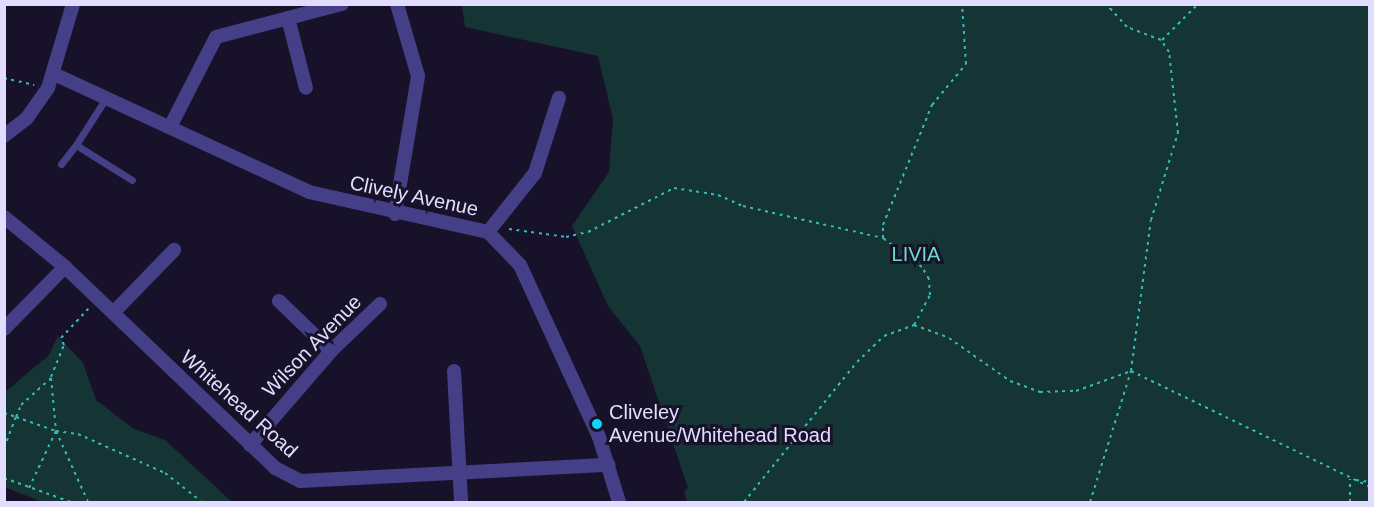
<!DOCTYPE html>
<html>
<head>
<meta charset="utf-8">
<style>
  body { margin:0 }
  #map { position:relative; width:1374px; height:507px; overflow:hidden; background:#17122a; font-family:Helvetica,sans-serif }
  div>[style] { position:absolute }
  .green>* { inset:0; background:#153434 }
  .path>* { height:2px; margin-top:-1px; transform-origin:0; background:repeating-linear-gradient(90deg,#36b9b7 0 3px,transparent 0 7.5px) }
  .lane>* { height:7px; margin:-3.5px; padding:0 3.5px; transform-origin:3.5px; border-radius:3.5px; background:#453f87 }
  .street>* { height:14px; margin:-7px; padding:0 7px; transform-origin:7px; border-radius:7px; background:#453f87 }
  .dots>* { width:16px; height:16px; translate:-50% -50%; box-sizing:border-box; border:3px solid #17122a; border-radius:50% }
  span { translate:-50% -50%; white-space:nowrap; text-align:center; line-height:1.15; -webkit-text-stroke:6px #17122a; paint-order:stroke }
  .street-label { font-size:20px; color:#e2ddfe }
  .park-label { font-size:20px; color:#6addc5 }
  .poi-label { font-size:20px; color:#e2ddfe }
  .left { translate:0 -50%; text-align:left }
  .frame { position:absolute; inset:0; border:6px solid #e2ddfe; pointer-events:none }
</style>
</head>
<body>
<div id="map">
  <div class="green">
    <i style="clip-path:polygon(462px 5px,1369px 5px,1369px 502px,687px 502px,684px 491px,688px 488px,640px 346px,608px 306px,572px 226px,609px 172px,613px 119px,598px 56px,465px 27px)"></i>
    <i style="clip-path:polygon(58px 336px,83px 363px,96px 400px,134px 429px,165px 440px,232px 502px,42px 502px,5px 487px,5px 392px,49px 355px)"></i>
  </div>
  <div class="path">
    <i style="left:1162px;top:40px;width:51px;rotate:-45deg"></i>
    <i style="left:4px;top:78px;width:31px;rotate:13deg"></i>
    <i style="left:509px;top:229px;width:58px;rotate:8deg"></i>
    <i style="left:566px;top:237px;width:23px;rotate:-13deg"></i>
    <i style="left:588px;top:232px;width:97px;rotate:-27.1deg"></i>
    <i style="left:674px;top:188px;width:45px;rotate:9deg"></i>
    <i style="left:718px;top:195px;width:27px;rotate:24deg"></i>
    <i style="left:743px;top:206px;width:144px;rotate:12.9deg"></i>
    <i style="left:914px;top:325px;width:34px;rotate:-62deg"></i>
    <i style="left:930px;top:295px;width:16px;rotate:-94deg"></i>
    <i style="left:929px;top:279px;width:14px;rotate:-120deg"></i>
    <i style="left:922px;top:267px;width:49px;rotate:-143.4deg"></i>
    <i style="left:883px;top:238px;width:13px;rotate:-90deg"></i>
    <i style="left:883px;top:225px;width:130px;rotate:-67.8deg"></i>
    <i style="left:932px;top:105px;width:53px;rotate:-50.3deg"></i>
    <i style="left:966px;top:64px;width:60px;rotate:-93.8deg"></i>
    <i style="left:51px;top:377px;width:35px;rotate:-68deg"></i>
    <i style="left:64px;top:345px;width:8px;rotate:-113deg"></i>
    <i style="left:61px;top:338px;width:40px;rotate:-47deg"></i>
    <i style="left:4px;top:413px;width:13px;rotate:18deg"></i>
    <i style="left:16px;top:417px;width:13px;rotate:-67deg"></i>
    <i style="left:21px;top:405px;width:40px;rotate:-42deg"></i>
    <i style="left:51px;top:378px;width:53px;rotate:84.6deg"></i>
    <i style="left:56px;top:431px;width:22px;rotate:8deg"></i>
    <i style="left:78px;top:434px;width:95px;rotate:24.1deg"></i>
    <i style="left:165px;top:473px;width:47px;rotate:38.1deg"></i>
    <i style="left:4px;top:448px;width:33px;rotate:-69deg"></i>
    <i style="left:16px;top:417px;width:42px;rotate:19.3deg"></i>
    <i style="left:56px;top:431px;width:78px;rotate:65.7deg"></i>
    <i style="left:4px;top:478px;width:71px;rotate:19.7deg"></i>
    <i style="left:1356px;top:480px;width:14px;rotate:8deg"></i>
    <i style="left:29px;top:488px;width:63px;rotate:-64.7deg"></i>
    <i style="left:744px;top:502px;width:180px;rotate:-51.1deg"></i>
    <i style="left:857px;top:362px;width:37px;rotate:-44deg"></i>
    <i style="left:884px;top:336px;width:32px;rotate:-20deg"></i>
    <i style="left:914px;top:325px;width:37px;rotate:20deg"></i>
    <i style="left:949px;top:338px;width:75px;rotate:35.2deg"></i>
    <i style="left:1010px;top:381px;width:32px;rotate:20deg"></i>
    <i style="left:1040px;top:392px;width:36px;rotate:-2deg"></i>
    <i style="left:1076px;top:391px;width:59px;rotate:-20deg"></i>
    <i style="left:1131px;top:371px;width:266px;rotate:25.9deg"></i>
    <i style="left:1090px;top:502px;width:137px;rotate:-72.6deg"></i>
    <i style="left:1131px;top:371px;width:152px;rotate:-82.5deg"></i>
    <i style="left:1151px;top:220px;width:91px;rotate:-72.8deg"></i>
    <i style="left:1178px;top:133px;width:81px;rotate:-96.3deg"></i>
    <i style="left:1169px;top:52px;width:14px;rotate:-124deg"></i>
    <i style="left:1161px;top:40px;width:36px;rotate:-159deg"></i>
    <i style="left:1127px;top:27px;width:31px;rotate:-132deg"></i>
    <i style="left:1350px;top:502px;width:23px;rotate:-90deg"></i>
  </div>
  <div class="lane">
    <i style="left:106px;top:98px;width:56px;rotate:122.6deg"></i>
    <i style="left:76px;top:145px;width:66px;rotate:32deg"></i>
    <i style="left:61px;top:164px;width:24px;rotate:-52deg"></i>
  </div>
  <div class="street">
    <i style="left:288px;top:18px;width:72px;rotate:75.6deg"></i>
    <i style="left:54px;top:74px;width:281px;rotate:24.8deg"></i>
    <i style="left:309px;top:192px;width:183px;rotate:12.6deg"></i>
    <i style="left:488px;top:232px;width:46px;rotate:45.9deg"></i>
    <i style="left:520px;top:265px;width:189px;rotate:65.3deg"></i>
    <i style="left:599px;top:437px;width:68px;rotate:72.9deg"></i>
    <i style="left:170px;top:127px;width:101px;rotate:-62.9deg"></i>
    <i style="left:216px;top:37px;width:130px;rotate:-14.7deg"></i>
    <i style="left:4px;top:136px;width:29px;rotate:-38deg"></i>
    <i style="left:27px;top:118px;width:37px;rotate:-55deg"></i>
    <i style="left:48px;top:88px;width:88px;rotate:-73.4deg"></i>
    <i style="left:395px;top:214px;width:140px;rotate:-80.5deg"></i>
    <i style="left:418px;top:76px;width:75px;rotate:-106.3deg"></i>
    <i style="left:4px;top:217px;width:79px;rotate:39.3deg"></i>
    <i style="left:65px;top:267px;width:291px;rotate:43.7deg"></i>
    <i style="left:275px;top:468px;width:28px;rotate:27deg"></i>
    <i style="left:300px;top:481px;width:309px;rotate:-3deg"></i>
    <i style="left:488px;top:232px;width:75px;rotate:-51.5deg"></i>
    <i style="left:535px;top:173px;width:79px;rotate:-72.3deg"></i>
    <i style="left:279px;top:301px;width:72px;rotate:43.9deg"></i>
    <i style="left:113px;top:313px;width:88px;rotate:-45.9deg"></i>
    <i style="left:4px;top:329px;width:87px;rotate:-45.5deg"></i>
    <i style="left:454px;top:371px;width:131px;rotate:86.9deg"></i>
    <i style="left:250px;top:445px;width:124px;rotate:-49.2deg"></i>
    <i style="left:331px;top:351px;width:68px;rotate:-43.8deg"></i>
  </div>
  <div class="dots">
    <i style="left:597px;top:424px;background:#10d5f6"></i>
  </div>
  <div class="street-label">
    <span style="left:414px;top:196px;rotate:12deg">Clively Avenue</span>
    <span style="left:312px;top:346px;rotate:-46deg">Wilson Avenue</span>
    <span style="left:239px;top:404px;rotate:42deg">Whitehead Road</span>
  </div>
  <div class="park-label">
    <span style="left:916px;top:254px">LIVIA</span>
  </div>
  <div class="poi-label">
    <span class="left" style="left:609px;top:424px">Cliveley<br>Avenue/Whitehead Road</span>
  </div>
  <div class="frame"></div>
</div>
</body>
</html>
